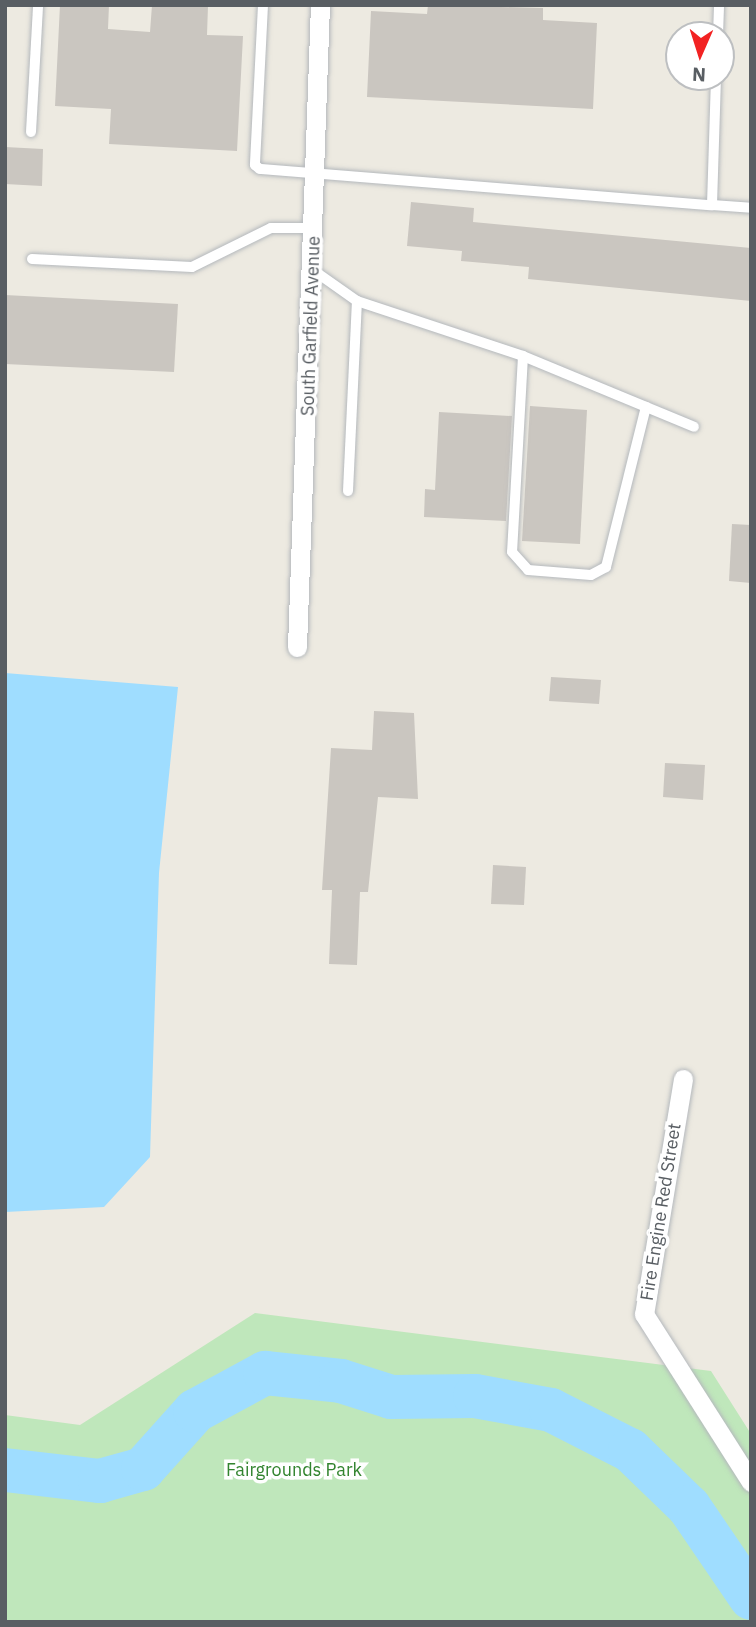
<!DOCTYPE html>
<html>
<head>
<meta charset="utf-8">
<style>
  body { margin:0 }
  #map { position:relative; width:756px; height:1627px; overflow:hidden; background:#edeae1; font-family:"IBM Plex Sans",sans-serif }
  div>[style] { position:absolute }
  .green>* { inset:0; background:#bfe7bb }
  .water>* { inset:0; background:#9fddff }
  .river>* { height:44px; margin:-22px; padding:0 22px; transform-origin:22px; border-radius:22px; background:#9fddff }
  .building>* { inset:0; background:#cac6c0 }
  .roads { filter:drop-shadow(0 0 2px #b4b8bc) drop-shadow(0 0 2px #b4b8bc) }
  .lane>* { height:10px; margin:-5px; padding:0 5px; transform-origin:5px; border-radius:5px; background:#fff }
  .street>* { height:19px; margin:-9.5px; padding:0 9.5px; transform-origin:9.5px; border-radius:9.5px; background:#fff }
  span { translate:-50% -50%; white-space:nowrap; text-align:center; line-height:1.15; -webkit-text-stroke:7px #fff; paint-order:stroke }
  .street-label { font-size:18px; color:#595e63 }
  .park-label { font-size:18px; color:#32842f }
  .frame { position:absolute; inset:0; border:7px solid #595e63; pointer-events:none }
  .north { position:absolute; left:665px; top:21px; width:70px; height:70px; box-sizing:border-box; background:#fff; border:2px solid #bdbfc1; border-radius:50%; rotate:183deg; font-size:19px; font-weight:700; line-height:28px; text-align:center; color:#595e63 }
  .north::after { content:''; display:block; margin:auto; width:24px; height:32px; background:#f22222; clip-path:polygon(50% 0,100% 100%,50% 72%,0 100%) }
</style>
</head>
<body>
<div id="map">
  <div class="green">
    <i style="clip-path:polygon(255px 1313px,711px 1371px,751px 1434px,751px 1622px,5px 1622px,5px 1415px,80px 1425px)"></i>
  </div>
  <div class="water">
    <i style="clip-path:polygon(5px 673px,178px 687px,159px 873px,150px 1157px,104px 1207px,5px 1212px)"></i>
  </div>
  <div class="river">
    <i style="left:5px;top:1470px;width:96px;rotate:6.6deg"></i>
    <i style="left:100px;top:1481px;width:45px;rotate:-15.6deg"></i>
    <i style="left:143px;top:1469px;width:78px;rotate:-48.1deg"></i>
    <i style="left:195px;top:1411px;width:80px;rotate:-28.5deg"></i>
    <i style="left:265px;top:1373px;width:76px;rotate:6deg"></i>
    <i style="left:341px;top:1381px;width:52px;rotate:17.7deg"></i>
    <i style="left:391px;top:1397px;width:84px;rotate:-0.7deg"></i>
    <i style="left:475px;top:1396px;width:77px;rotate:10.4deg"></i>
    <i style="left:551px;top:1410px;width:89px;rotate:26.9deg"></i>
    <i style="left:630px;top:1450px;width:82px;rotate:44deg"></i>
    <i style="left:689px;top:1507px;width:110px;rotate:55.7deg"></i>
  </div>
  <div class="building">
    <i style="clip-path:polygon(60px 5px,109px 5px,108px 29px,150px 32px,152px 5px,208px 6px,207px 35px,243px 36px,237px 151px,109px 144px,111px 109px,55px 106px)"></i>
    <i style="clip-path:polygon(428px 5px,543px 8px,543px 20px,597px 23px,593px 109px,367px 97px,371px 11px,427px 14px)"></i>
    <i style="clip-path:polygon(5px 147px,43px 149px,42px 186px,5px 184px)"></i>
    <i style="clip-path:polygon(411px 202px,474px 208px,473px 222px,751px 248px,751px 301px,528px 279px,529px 267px,461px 261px,462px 251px,407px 246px)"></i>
    <i style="clip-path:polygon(5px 295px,178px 304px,174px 372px,5px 364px)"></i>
    <i style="clip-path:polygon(530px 406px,587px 410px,580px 544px,522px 541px)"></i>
    <i style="clip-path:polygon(439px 412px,512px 416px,506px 521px,424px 517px,425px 489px,435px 490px)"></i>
    <i style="clip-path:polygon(732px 524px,751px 525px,751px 583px,729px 581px)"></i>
    <i style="clip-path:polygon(551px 677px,601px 680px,599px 704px,549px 701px)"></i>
    <i style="clip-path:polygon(374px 711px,414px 713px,418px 799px,378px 797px,368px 892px,360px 892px,357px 965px,329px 964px,332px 890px,322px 890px,331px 748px,372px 750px)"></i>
    <i style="clip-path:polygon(665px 763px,705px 765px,703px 800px,663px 797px)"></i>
    <i style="clip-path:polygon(493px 865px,526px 867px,524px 905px,491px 904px)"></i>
  </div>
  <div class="roads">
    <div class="lane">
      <i style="left:263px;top:5px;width:160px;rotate:92.9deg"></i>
      <i style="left:255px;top:165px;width:6px;rotate:39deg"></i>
      <i style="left:260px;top:169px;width:453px;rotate:4.6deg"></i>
      <i style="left:712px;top:205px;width:128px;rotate:-88.2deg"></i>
      <i style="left:718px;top:35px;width:30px;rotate:-88deg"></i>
      <i style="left:31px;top:132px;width:127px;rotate:-86.8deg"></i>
      <i style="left:712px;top:205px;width:39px;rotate:4deg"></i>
      <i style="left:32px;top:259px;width:160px;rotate:2.9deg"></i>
      <i style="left:192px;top:267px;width:88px;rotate:-26.3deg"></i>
      <i style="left:271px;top:228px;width:43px"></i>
      <i style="left:313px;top:270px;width:54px;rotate:35.2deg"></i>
      <i style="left:357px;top:301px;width:175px;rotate:18.3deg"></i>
      <i style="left:523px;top:356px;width:185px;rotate:22.5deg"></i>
      <i style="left:523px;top:356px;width:196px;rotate:93.2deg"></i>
      <i style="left:512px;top:552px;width:24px;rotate:48deg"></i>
      <i style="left:528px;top:570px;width:63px;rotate:4.5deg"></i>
      <i style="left:591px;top:575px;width:17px;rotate:-28deg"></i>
      <i style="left:606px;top:567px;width:165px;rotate:-76deg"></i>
      <i style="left:348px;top:491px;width:190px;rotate:-87.3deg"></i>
    </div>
    <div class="street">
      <i style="left:297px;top:647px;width:642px;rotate:-87.95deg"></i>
      <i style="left:683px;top:1079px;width:238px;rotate:99.4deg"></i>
      <i style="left:644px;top:1314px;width:199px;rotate:57.5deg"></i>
    </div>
  </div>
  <div class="street-label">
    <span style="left:311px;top:326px;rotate:-88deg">South Garfield Avenue</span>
    <span style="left:661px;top:1212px;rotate:-81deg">Fire Engine Red Street</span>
  </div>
  <div class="park-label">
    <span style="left:294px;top:1470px">Fairgrounds Park</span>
  </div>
  <div class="frame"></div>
  <div class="north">N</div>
</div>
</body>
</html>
